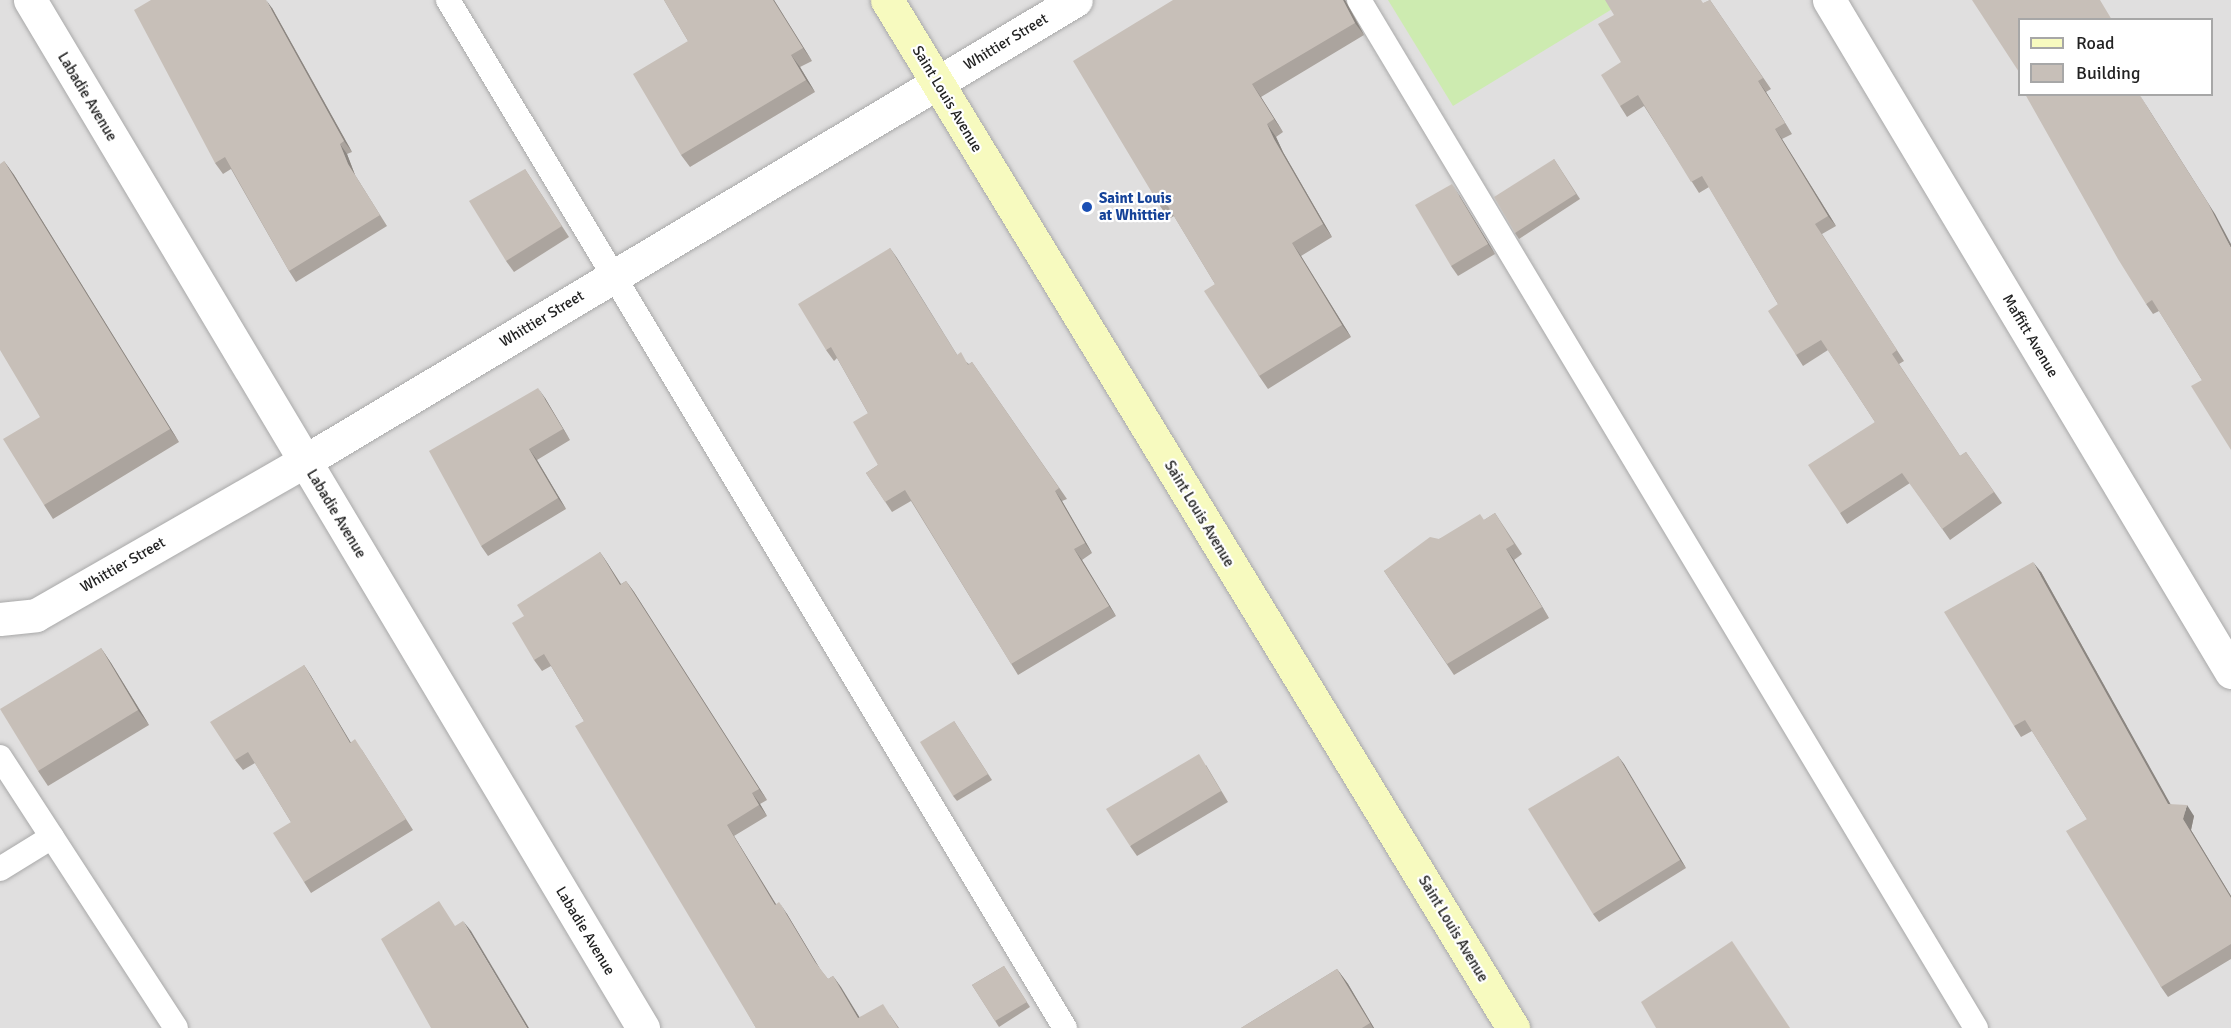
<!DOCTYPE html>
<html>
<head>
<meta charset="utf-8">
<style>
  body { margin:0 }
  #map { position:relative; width:2231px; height:1028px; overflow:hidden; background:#f2efe9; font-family:Signika,sans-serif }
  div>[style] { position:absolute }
  .residential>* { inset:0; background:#e0dfdf }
  .grass>* { inset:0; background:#cdebb0 }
  .roads { filter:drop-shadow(0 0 2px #a9a9a9) drop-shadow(0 0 2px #a9a9a9) }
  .lane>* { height:24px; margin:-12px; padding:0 12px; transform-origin:12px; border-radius:12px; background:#fff }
  .street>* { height:33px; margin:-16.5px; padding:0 16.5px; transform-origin:16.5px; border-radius:16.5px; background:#fff }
  .secondary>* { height:33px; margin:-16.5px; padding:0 16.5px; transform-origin:16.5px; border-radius:16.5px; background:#f7fabf }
  .wall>* { inset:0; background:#aba49e }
  .shaded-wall>* { inset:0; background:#8b8681 }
  .building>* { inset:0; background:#c7bfb8 }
  .dots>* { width:16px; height:16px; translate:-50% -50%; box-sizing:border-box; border:3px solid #fff; border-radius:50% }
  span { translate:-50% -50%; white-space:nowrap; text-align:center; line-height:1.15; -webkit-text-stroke:4.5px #fff; paint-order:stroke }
  .street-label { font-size:15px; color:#222 }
  .transit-label { font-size:15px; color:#164399; font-weight:700 }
  .left { translate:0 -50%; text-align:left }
  .legend { position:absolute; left:2018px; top:18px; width:195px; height:78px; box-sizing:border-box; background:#fff; border:2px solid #a7a7a7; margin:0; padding:8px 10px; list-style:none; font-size:18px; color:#222 }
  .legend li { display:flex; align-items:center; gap:12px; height:30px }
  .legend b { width:30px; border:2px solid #a7a7a7 }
</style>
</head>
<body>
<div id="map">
  <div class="residential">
    <i style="clip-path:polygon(evenodd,0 0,2231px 0,2231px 1028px,0 1028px,0 0,2020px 20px,2212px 20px,2212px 94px,2020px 94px,2020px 20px)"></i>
  </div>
  <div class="grass">
    <i style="clip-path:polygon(1388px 0,1627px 0,1453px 106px)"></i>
  </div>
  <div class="roads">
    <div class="lane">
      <i style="left:448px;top:0;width:1199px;rotate:59.03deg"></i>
      <i style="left:1359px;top:0;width:1199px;rotate:59.03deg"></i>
      <i style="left:0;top:757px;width:323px;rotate:57deg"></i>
      <i style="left:0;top:869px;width:61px;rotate:-31.6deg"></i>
    </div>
    <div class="street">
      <i style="left:30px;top:0;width:1197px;rotate:59.19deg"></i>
      <i style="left:1829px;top:0;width:783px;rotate:59.11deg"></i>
      <i style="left:0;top:619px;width:36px;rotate:-6deg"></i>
      <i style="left:36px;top:615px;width:310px;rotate:-29.8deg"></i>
      <i style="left:305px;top:461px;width:898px;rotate:-30.88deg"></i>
    </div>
    <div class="secondary">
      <i style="left:887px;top:0;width:1204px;rotate:58.66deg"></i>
    </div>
  </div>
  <div class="wall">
    <i style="clip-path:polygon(664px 0,774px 0,812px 61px,800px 67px,815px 92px,690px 167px,681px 155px,688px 41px)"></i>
    <i style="clip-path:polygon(1173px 0,1345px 0,1364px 35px,1261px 97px,1283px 132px,1276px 137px,1283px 152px,1332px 237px,1301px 256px,1351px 337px,1268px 389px,1259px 376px,1215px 284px,1174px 216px,1169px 219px,1160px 206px)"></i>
    <i style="clip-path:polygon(1710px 0,1771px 89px,1766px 92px,1792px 134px,1782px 139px,1836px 226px,1822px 234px,1904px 361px,1899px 364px,1960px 456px,1966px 452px,2002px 503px,1950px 540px,1910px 483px,1847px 524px,1840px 513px,1875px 422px,1828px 350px,1803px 366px,1796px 355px,1778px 304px,1709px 187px,1699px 193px,1644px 106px,1627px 117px,1620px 106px,1621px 62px,1614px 15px,1704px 3px)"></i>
    <i style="clip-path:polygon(272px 8px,352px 152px,347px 154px,355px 175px,387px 226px,296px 282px,289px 271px,231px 169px,223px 174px,215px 163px)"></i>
    <i style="clip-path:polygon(1554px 159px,1580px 199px,1519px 239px,1515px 233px)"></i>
    <i style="clip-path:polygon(4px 161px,14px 175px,179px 442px,53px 519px,44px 505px,40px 417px)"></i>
    <i style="clip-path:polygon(525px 169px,569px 237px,514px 272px,506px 261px)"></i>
    <i style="clip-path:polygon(1459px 195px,1495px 254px,1458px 276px,1451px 266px)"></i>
    <i style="clip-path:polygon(2215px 214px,2202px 380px,2159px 311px,2153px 314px,2146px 304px)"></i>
    <i style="clip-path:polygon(890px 248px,957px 355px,969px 364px,972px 362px,1067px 499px,1062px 501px,1092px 553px,1082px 560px,1116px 616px,1018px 675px,911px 501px,892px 512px,866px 473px,878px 465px,868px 413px,837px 358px,834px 361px,826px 350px)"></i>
    <i style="clip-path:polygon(545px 398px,570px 440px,537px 460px,566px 509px,488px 556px,481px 546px)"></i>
    <i style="clip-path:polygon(1495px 513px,1522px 554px,1514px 560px,1549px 618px,1454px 675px,1384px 571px,1439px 539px,1484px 520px)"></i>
    <i style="clip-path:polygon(600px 552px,621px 584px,626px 581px,634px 592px,767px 800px,760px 804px,767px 816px,734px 836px,776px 904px,787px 914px,820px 969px,828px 979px,833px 976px,859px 1017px,890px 1015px,899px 1028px,756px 1028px,584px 721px,551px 666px,542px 671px,534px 660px,524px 616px)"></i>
    <i style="clip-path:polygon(2041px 572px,2170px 804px,2194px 816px,2191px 830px,2231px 896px,2231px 959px,2168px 997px,2161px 987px,2087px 819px,2032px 731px,2021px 737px,2014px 726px)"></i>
    <i style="clip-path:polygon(101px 648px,111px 663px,149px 725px,48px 786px,38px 771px)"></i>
    <i style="clip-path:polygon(304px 665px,311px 676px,350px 742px,362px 750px,413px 830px,311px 893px,304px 882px,291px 822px,255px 763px,243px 770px,235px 760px)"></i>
    <i style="clip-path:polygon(954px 721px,992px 780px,957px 801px,953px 796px)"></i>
    <i style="clip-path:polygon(1618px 756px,1686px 868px,1599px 922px,1593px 914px)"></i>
    <i style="clip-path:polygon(1206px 765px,1228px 802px,1137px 856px,1130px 846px)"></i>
    <i style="clip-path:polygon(1004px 966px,1030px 1007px,999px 1027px,972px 985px)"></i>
    <i style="clip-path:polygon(1337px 969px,1348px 984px,1374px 1028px,1241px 1028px)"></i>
  </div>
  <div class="shaded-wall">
    <i style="clip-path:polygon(266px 0,272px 8px,352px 152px,344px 141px)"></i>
    <i style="clip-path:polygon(773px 0,774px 0,812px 61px,803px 48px)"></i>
    <i style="clip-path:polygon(1343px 0,1345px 0,1364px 35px,1355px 23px)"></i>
    <i style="clip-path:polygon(791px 55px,800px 67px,815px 92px,806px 80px)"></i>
    <i style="clip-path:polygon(1758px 81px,1766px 92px,1792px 134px,1785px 123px)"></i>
    <i style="clip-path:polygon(1252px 84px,1261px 97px,1283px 132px,1274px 119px)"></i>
    <i style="clip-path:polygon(2139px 94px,2215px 214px,2231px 244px,2231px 248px)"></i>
    <i style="clip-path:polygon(1267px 124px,1276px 137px,1283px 152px,1332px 237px,1323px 224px,1274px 139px)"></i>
    <i style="clip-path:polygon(1775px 129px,1782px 139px,1836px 226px,1828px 216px)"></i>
    <i style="clip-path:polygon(340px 144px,347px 154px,355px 175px,387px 226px,348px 164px)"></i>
    <i style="clip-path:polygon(4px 161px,14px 175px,179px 442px,170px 429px)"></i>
    <i style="clip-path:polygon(1452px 184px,1459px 195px,1495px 254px,1488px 244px)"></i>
    <i style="clip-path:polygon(1292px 243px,1301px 256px,1351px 337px,1342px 325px)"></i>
    <i style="clip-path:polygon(890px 248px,897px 258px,964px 366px,957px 355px)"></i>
    <i style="clip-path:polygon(538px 388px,545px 398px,570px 440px,563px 429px)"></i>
    <i style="clip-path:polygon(529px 449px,537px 460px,566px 509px,558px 498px)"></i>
    <i style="clip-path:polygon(1055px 491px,1062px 501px,1092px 553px,1085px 543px)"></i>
    <i style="clip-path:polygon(1074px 549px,1082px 560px,1116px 616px,1109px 606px)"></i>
    <i style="clip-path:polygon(1506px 549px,1514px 560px,1549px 618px,1542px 607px)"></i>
    <i style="clip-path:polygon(600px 552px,608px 564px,628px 596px,620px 585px)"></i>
    <i style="clip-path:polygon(2033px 562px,2041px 572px,2176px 814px,2168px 804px)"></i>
    <i style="clip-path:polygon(626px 581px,634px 592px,767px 800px,759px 789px)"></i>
    <i style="clip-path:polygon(101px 648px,111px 663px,149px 725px,138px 710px)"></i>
    <i style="clip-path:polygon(304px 665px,311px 676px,357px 753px,350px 743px)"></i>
    <i style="clip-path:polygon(1618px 756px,1624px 764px,1686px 868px,1680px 860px)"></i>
    <i style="clip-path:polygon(752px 793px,760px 804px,767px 816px,759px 805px)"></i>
    <i style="clip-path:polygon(2187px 805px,2194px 816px,2191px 830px,2231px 896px,2231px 898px,2183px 819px)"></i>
    <i style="clip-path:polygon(727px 825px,734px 836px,783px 916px,775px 905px)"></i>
    <i style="clip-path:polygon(779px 902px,787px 914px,823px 974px,815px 962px)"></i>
    <i style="clip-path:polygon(463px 921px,471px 931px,529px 1028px,527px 1028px)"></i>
    <i style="clip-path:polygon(1337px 969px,1348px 984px,1374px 1028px,1373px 1028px,1370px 1023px)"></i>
    <i style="clip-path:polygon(833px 976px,841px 987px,866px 1028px,858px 1018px)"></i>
  </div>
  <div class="building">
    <i style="clip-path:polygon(151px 0,266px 0,344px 141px,340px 144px,348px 164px,380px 215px,289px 271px,225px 157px,215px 163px,134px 10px)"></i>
    <i style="clip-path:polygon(664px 0,773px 0,803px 48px,791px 55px,806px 80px,681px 155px,633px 74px,688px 41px)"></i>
    <i style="clip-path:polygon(1173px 0,1343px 0,1355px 23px,1252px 84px,1274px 119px,1267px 124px,1274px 139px,1323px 224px,1292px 243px,1342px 325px,1259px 376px,1204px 291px,1215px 284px,1166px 203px,1160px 206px,1073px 61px)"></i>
    <i style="clip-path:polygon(1605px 0,1701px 0,1703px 3px,1710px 0,1763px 78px,1758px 81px,1785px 123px,1775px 129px,1828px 216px,1815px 224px,1897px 350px,1892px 354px,1960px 456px,1966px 452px,1994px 492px,1942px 529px,1902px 473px,1840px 513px,1808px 465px,1875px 422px,1821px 340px,1796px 355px,1768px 311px,1778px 304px,1702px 176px,1691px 182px,1638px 95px,1620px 106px,1601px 75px,1621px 62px,1598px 24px,1614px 15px)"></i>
    <i style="clip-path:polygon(1972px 0,2100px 0,2112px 20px,2019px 20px,2019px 72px)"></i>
    <i style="clip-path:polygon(2025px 94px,2139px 94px,2208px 203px,2231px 248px,2231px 450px,2191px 386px,2202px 380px,2152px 300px,2146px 304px,2118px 259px)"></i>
    <i style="clip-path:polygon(1554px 159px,1576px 194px,1515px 233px,1494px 197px)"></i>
    <i style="clip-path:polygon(4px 161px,170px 429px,44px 505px,3px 439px,40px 417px,0 350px,0 164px)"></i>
    <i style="clip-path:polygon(525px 169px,562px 226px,506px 261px,469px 201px)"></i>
    <i style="clip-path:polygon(1452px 184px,1488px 244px,1451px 266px,1415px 205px)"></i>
    <i style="clip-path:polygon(890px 248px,957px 355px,961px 352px,968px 365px,972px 362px,1059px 488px,1055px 491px,1085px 543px,1074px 549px,1109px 606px,1011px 664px,905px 490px,885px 502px,866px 473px,878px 465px,853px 422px,868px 413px,831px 347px,826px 350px,798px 304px)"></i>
    <i style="clip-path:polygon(538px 388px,563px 429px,529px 449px,558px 498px,481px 546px,429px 451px)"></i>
    <i style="clip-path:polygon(1495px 513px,1514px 544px,1506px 549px,1542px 607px,1447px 664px,1384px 571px,1430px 537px,1439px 539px,1480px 514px,1484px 520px)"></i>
    <i style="clip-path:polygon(600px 552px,620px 585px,626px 581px,759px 789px,752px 793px,759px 805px,727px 825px,775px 905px,779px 902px,815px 962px,828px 979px,833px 976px,858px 1018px,883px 1004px,898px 1028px,756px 1028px,575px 726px,584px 721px,544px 654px,534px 660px,512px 623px,524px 616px,517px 605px)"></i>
    <i style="clip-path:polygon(2033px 562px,2168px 804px,2187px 805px,2183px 819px,2231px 898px,2231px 944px,2161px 987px,2066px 831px,2087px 819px,2025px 720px,2014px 726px,1944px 612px)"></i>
    <i style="clip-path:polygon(101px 648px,138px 710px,38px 771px,0 709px)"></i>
    <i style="clip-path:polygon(304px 665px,350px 743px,355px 739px,406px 819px,304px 882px,273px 833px,291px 822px,248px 752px,235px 760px,210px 722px)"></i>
    <i style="clip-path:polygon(954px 721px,988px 774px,953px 796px,920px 742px)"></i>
    <i style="clip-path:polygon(1199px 754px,1221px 791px,1130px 846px,1106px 809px)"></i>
    <i style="clip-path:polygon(1618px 756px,1680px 860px,1593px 914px,1528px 809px)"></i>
    <i style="clip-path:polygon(439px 901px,455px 926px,463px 921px,527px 1028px,431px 1028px,381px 939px)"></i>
    <i style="clip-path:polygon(1732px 941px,1790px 1028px,1656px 1028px,1641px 1002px)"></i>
    <i style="clip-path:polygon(1004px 966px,1027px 1002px,995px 1021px,972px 985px)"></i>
    <i style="clip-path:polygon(1337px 969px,1370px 1023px,1362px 1028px,1241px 1028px)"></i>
  </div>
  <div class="dots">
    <i style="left:1087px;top:207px;background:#1a4fb4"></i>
  </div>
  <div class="street-label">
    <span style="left:1006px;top:42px;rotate:-31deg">Whittier Street</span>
    <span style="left:87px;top:97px;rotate:59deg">Labadie Avenue</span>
    <span style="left:947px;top:99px;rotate:59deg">Saint Louis Avenue</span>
    <span style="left:542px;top:319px;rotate:-31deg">Whittier Street</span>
    <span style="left:2030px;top:336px;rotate:59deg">Maffitt Avenue</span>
    <span style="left:336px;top:514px;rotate:59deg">Labadie Avenue</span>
    <span style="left:1199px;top:514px;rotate:59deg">Saint Louis Avenue</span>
    <span style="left:123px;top:565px;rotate:-30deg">Whittier Street</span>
    <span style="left:1453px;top:929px;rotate:59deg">Saint Louis Avenue</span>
    <span style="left:585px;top:931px;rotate:59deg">Labadie Avenue</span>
  </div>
  <div class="transit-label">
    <span class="left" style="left:1099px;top:207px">Saint Louis<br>at Whittier</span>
  </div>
  <ul class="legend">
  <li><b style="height:8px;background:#f7fabf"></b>Road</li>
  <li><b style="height:16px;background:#c7bfb8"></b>Building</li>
  </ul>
</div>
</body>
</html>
